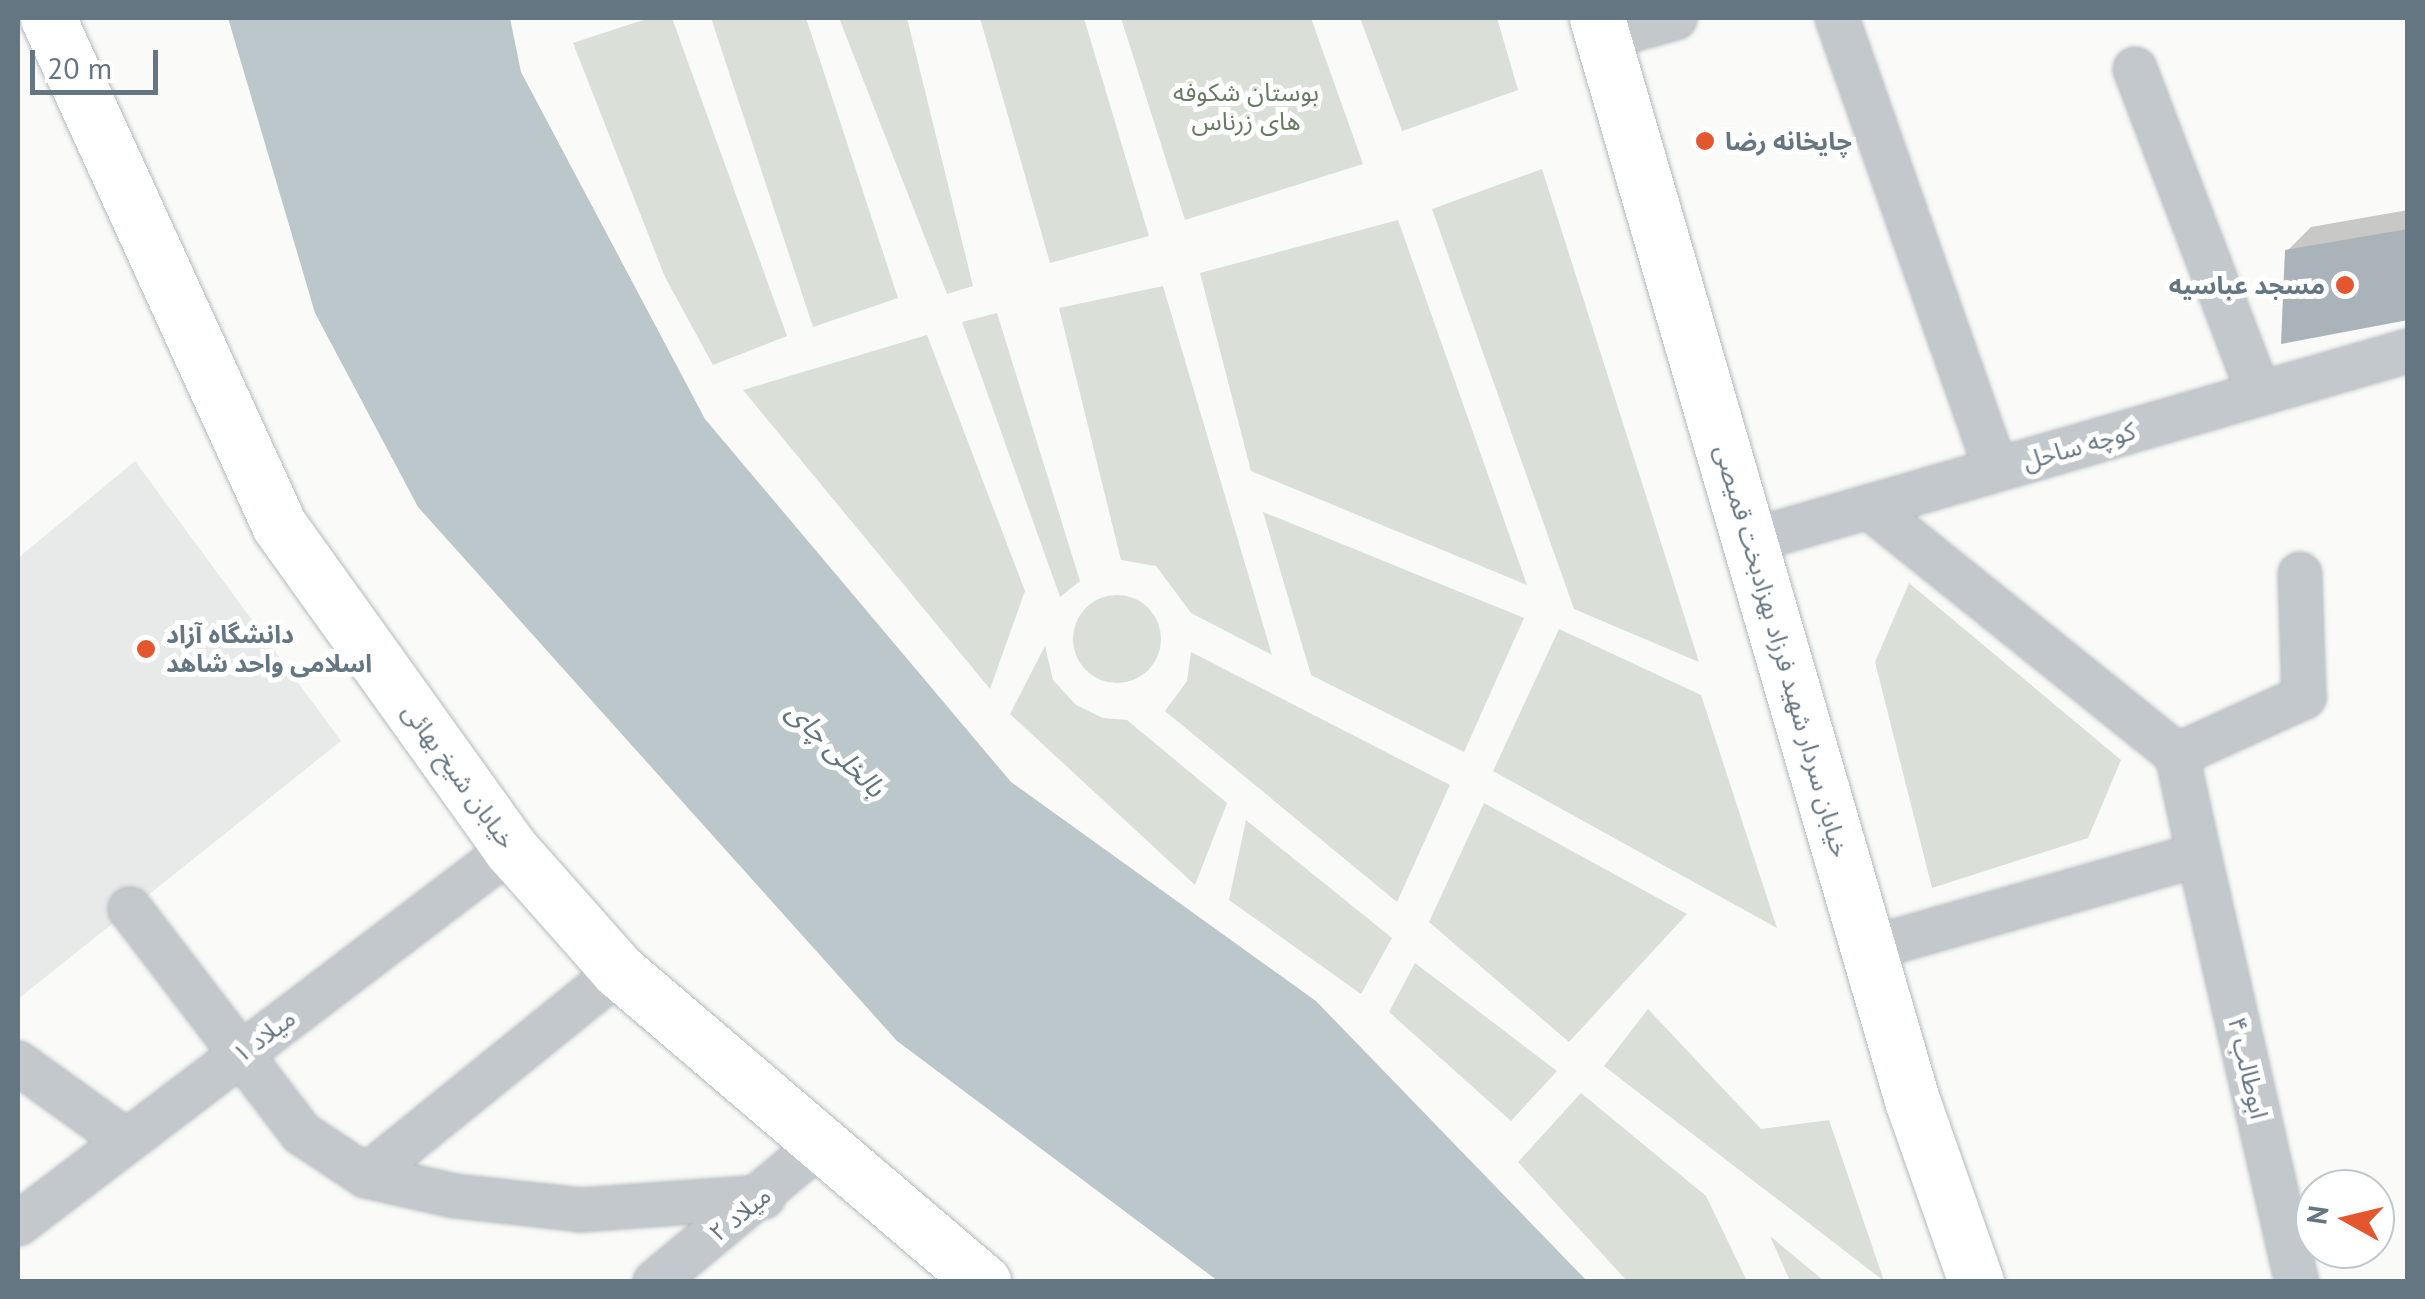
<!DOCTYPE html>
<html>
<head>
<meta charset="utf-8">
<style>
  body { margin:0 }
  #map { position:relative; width:2425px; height:1299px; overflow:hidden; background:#fafaf8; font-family:"PT Sans","Noto Sans Arabic",sans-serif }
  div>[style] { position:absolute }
  .built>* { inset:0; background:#e8e9e9 }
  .green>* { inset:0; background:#dadfd7 }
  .round { border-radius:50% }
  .water>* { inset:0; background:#bbc7cb }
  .shadow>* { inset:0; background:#0003 }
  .building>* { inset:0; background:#aab3b9 }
  .roads { filter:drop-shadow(0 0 2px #b3babf) drop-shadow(0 0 2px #b3babf) }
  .street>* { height:42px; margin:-21px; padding:0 21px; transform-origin:21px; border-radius:21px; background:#c3c8cc }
  .secondary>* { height:55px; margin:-27.5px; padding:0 27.5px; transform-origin:27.5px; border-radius:27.5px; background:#fff }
  .dots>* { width:28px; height:28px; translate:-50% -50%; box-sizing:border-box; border:5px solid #fff; border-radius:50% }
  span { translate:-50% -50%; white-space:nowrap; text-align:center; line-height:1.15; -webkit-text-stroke:10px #fff; paint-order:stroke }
  .park-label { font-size:25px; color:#687a64 }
  .poi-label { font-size:25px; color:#657683; font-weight:700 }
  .left { translate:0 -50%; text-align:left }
  .right { translate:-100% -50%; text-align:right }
  .street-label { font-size:25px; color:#657683 }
  .water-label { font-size:28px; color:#60757c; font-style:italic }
  .frame { position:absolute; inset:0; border:20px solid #657683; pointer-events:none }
  .north { position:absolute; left:2295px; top:1169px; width:100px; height:100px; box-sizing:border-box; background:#fff; border:2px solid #c1c8cd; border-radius:50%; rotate:278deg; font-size:28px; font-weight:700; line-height:40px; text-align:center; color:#657683 }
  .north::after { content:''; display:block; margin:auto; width:35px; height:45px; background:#e4572e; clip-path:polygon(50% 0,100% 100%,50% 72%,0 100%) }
  .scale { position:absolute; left:30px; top:50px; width:128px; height:45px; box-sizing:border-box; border:5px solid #657683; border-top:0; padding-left:12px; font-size:30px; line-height:35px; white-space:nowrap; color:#657683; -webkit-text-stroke:8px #fff; paint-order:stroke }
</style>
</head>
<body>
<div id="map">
  <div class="built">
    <i style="clip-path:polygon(135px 461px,341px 741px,18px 999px,18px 558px)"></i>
  </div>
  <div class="green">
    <i style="clip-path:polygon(649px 18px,672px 18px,787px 336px,713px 365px,665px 277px,573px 43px)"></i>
    <i style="clip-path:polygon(711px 18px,806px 18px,898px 298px,813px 327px)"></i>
    <i style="clip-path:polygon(839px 18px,907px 18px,973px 286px,947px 294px)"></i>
    <i style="clip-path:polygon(980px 18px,1084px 18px,1149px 236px,1050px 263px)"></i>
    <i style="clip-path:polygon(1121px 18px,1311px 18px,1363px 164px,1185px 220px)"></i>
    <i style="clip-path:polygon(1360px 18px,1497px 18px,1518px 90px,1402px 131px)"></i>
    <i style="clip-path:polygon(1542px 169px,1699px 662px,1574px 609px,1432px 209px)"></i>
    <i style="clip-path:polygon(1398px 220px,1527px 585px,1251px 471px,1200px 273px)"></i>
    <i style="clip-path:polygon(1163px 286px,1272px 655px,1191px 613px,1156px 566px,1121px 560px,1059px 308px)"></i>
    <i style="clip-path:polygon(997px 313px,1080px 581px,1060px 597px,962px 322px)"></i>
    <i style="clip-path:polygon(927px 335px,1025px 591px,990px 689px,743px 390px)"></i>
    <i style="clip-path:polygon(1263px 512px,1524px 618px,1464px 752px,1311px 675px)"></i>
    <i style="clip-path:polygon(1909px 583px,2121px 760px,2088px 838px,1932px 888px,1875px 662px)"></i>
    <i class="round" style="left:1073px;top:595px;width:88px;height:88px"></i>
    <i style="clip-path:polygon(1559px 629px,1701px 695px,1777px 928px,1493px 771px)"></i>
    <i style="clip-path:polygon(1045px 646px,1053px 680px,1076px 705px,1103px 718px,1127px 720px,1227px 803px,1195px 885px,1010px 714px)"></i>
    <i style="clip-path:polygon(1191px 652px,1450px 785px,1397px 902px,1165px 711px,1187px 681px)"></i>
    <i style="clip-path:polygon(1484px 803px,1687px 914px,1569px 1042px,1429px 922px)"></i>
    <i style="clip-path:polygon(1246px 820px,1392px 938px,1361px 994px,1229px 900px)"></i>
    <i style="clip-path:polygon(1415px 963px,1557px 1071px,1511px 1121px,1389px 1012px)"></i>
    <i style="clip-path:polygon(1648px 1009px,1761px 1129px,1829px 1120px,1884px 1281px,1604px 1066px)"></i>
    <i style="clip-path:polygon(1581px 1093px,1706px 1196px,1747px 1281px,1627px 1281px,1518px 1162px)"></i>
    <i style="clip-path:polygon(1770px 1236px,1824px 1281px,1790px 1281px)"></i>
  </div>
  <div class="water">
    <i style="clip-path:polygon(228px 18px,510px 18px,521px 72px,705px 419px,1011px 782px,1316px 1001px,1587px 1281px,1218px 1281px,897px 1041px,418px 507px,315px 313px)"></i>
  </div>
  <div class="shadow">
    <i style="clip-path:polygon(2408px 210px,2408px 317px,2287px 251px,2311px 227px)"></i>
  </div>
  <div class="building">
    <i style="clip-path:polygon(2408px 229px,2408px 320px,2281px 344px,2285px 250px)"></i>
  </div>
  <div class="roads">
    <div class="street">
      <i style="left:1837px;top:18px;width:479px;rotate:70.6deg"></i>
      <i style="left:1603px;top:38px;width:75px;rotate:-15.5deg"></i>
      <i style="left:2135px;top:69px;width:347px;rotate:69.1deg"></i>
      <i style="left:1869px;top:507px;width:395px;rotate:38.8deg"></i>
      <i style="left:1750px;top:541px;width:685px;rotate:-16.11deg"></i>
      <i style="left:2199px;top:855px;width:438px;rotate:77.1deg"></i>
      <i style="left:130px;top:909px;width:282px;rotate:52.6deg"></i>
      <i style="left:301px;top:1133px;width:78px;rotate:33.5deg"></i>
      <i style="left:366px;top:1176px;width:91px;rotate:12.7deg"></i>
      <i style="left:455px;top:1196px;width:127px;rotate:6.3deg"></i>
      <i style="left:581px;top:1210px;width:183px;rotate:-4.1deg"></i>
      <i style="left:1868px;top:949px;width:344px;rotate:-15.9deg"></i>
      <i style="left:2199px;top:855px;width:102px;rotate:-102.4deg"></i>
      <i style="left:2177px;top:755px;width:140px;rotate:-24.5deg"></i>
      <i style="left:2304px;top:697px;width:123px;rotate:-91.9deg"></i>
      <i style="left:18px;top:1063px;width:132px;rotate:35.7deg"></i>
      <i style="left:366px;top:1176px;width:326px;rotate:-39deg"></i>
      <i style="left:18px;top:1224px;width:619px;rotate:-37.26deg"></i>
      <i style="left:655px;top:1282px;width:217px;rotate:-39.8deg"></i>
    </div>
    <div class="secondary">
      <i style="left:48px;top:18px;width:557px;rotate:65.5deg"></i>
      <i style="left:279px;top:525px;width:398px;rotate:54.4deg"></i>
      <i style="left:511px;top:849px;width:163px;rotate:48.5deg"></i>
      <i style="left:619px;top:971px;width:479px;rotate:40.5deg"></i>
      <i style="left:1597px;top:18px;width:1127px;rotate:73.77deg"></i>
      <i style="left:1912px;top:1100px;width:193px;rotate:70.6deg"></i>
    </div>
  </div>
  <div class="dots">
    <i style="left:1705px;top:141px;background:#e4572e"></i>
    <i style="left:2345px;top:285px;background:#e4572e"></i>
    <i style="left:146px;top:649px;background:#e4572e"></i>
  </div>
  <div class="park-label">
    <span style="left:1246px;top:107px">بوستان شکوفه<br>های زرناس</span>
  </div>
  <div class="poi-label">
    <span class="left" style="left:1725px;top:141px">چایخانه رضا</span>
    <span class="right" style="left:2325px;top:285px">مسجد عباسیه</span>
    <span class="left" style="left:166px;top:649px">دانشگاه آزاد<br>اسلامی واحد شاهد</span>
  </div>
  <div class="street-label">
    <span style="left:2079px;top:446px;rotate:-16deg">کوچه ساحل</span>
    <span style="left:1782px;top:651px;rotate:74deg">خیابان سردار شهید فرزاد بهزاد‌بخت قمیصی</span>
    <span style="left:459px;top:776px;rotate:54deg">خیابان شیخ بهائی</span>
    <span style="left:264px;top:1036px;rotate:-37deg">میلاد ۱</span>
    <span style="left:2248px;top:1068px;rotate:77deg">ابوطالب ۴</span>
    <span style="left:740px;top:1214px;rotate:-39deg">میلاد ۲</span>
  </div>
  <div class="water-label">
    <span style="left:836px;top:749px;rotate:44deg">بالخلی چای</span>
  </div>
  <div class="frame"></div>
  <div class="north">N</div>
  <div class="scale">20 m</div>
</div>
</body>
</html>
